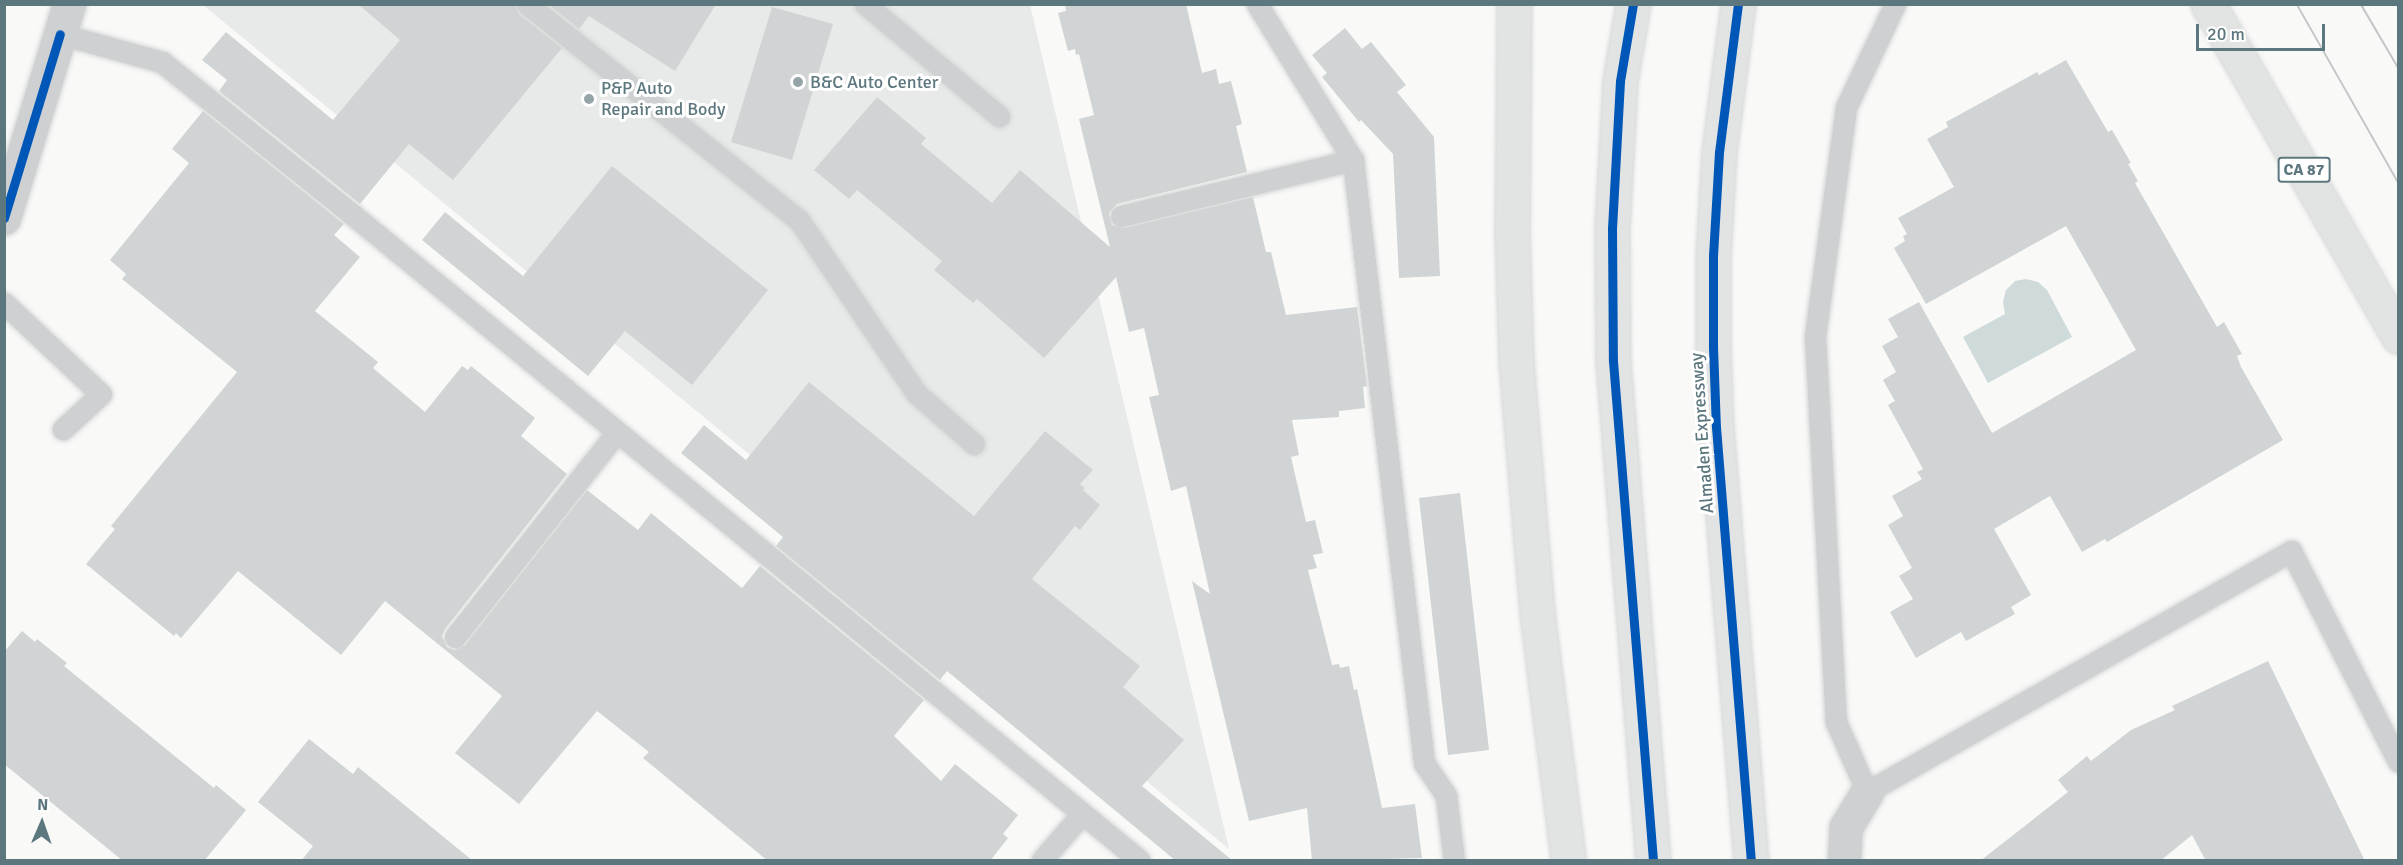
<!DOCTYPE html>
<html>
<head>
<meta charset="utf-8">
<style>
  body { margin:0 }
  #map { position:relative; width:2403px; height:865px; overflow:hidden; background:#f9f9f8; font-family:Signika,sans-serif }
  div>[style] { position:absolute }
  .built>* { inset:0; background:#e8eae9 }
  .water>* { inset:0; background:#cfdadb }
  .building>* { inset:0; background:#d1d4d4 }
  .roads { filter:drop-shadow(0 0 2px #d4d6d6) drop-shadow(0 0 2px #d4d6d6) }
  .service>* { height:21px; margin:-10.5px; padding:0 10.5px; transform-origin:10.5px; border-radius:10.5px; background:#ced0d1 }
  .minor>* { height:33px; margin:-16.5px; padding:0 16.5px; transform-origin:16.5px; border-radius:16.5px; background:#ced0d1 }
  .tertiary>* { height:33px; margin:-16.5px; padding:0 16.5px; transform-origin:16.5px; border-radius:16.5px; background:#ced0d1 }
  .primary>* { height:33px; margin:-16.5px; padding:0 16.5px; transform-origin:16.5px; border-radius:16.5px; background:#e2e3e3 }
  .motorway>* { height:33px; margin:-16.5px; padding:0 16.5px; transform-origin:16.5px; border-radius:16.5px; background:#e2e3e3 }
  .tram>* { height:1.5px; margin:-0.75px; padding:0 0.75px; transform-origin:0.75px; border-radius:0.75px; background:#c4c7c8 }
  .cycleway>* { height:9px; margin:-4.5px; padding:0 4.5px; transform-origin:4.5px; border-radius:4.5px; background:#0057b8 }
  .dots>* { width:16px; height:16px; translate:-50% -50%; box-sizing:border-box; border:3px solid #fff; border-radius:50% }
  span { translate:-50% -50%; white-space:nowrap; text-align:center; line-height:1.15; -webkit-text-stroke:6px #fff; paint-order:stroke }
  .shield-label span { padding:2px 4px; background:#fff; border:2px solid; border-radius:4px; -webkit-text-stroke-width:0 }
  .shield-label { font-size:16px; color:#5d777f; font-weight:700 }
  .poi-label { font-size:18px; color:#5d777f }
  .left { translate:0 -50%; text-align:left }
  .street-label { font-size:18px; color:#5d777f }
  .frame { position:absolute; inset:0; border:6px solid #5d777f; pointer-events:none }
  .north { position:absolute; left:12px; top:793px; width:60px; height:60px; -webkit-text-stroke:4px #fff; paint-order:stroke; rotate:2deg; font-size:16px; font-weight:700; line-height:24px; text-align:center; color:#5d777f }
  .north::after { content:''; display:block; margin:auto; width:21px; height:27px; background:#5d777f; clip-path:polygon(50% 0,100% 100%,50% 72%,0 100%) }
  .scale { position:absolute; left:2196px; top:24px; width:129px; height:27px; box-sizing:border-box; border:3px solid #5d777f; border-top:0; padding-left:8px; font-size:18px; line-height:21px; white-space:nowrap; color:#5d777f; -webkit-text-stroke:4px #fff; paint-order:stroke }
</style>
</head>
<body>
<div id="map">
  <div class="built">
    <i style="clip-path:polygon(203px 5px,1030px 5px,1229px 849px)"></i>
  </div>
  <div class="water">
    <i style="clip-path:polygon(2026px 279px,2038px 282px,2047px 290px,2072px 337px,1988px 383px,1963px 337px,2005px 314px,2003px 302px,2006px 290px,2015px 281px)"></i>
  </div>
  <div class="building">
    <i style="clip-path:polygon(358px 4px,515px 4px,519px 14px,562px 48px,453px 180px,409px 144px,360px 204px,219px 91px,227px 80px,202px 60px,226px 32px,333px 120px,400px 40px)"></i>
    <i style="clip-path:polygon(548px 4px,716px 4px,675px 71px,589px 16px,579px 29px)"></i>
    <i style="clip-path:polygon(1065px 4px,1186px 4px,1202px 73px,1216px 69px,1219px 84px,1231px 81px,1242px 124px,1236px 126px,1247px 172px,1117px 204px,1109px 213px,1112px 225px,1124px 228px,1253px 197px,1266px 252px,1271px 252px,1286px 315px,1357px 307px,1367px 386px,1363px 387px,1365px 408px,1339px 411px,1339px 417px,1292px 420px,1299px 455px,1291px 457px,1306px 522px,1315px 520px,1323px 553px,1313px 555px,1317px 568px,1308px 570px,1332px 665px,1339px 664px,1340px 668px,1349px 666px,1354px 690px,1357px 689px,1382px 808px,1415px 804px,1422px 858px,1312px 861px,1307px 808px,1249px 821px,1192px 581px,1210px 594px,1186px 486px,1171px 491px,1149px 397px,1159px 395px,1144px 328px,1129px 332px,1116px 277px,1044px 358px,977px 299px,973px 303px,934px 270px,942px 261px,857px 190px,849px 199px,814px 170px,877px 97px,926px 138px,921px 144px,992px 203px,1020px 170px,1110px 247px,1079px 119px,1094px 115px,1079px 54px,1076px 55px,1075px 49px,1068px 51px,1058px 13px,1066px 11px)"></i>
    <i style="clip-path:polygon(772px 7px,833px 24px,792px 160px,731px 142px)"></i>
    <i style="clip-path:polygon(1345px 28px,1362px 49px,1371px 42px,1406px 85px,1397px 92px,1434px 137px,1440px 276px,1399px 278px,1393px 154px,1361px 120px,1359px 122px,1322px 77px,1327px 73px,1312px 55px)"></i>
    <i style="clip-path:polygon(2066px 60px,2108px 132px,2112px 130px,2131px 163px,2128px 164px,2138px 181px,2135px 183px,2217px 327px,2224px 322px,2242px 354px,2237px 356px,2241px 367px,2283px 440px,2107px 542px,2105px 539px,2082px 552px,2050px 496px,1994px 529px,2031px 595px,2011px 607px,2015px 614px,1966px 641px,1961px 632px,1916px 658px,1890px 612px,1913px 599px,1899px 576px,1912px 568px,1888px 525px,1903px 516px,1892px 496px,1922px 479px,1917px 472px,1923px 469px,1888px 405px,1895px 401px,1883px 380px,1896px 372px,1882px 346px,1898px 337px,1888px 319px,1919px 302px,1992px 433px,2136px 350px,2066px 226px,1926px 304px,1894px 248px,1905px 241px,1903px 236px,1907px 234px,1898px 218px,1954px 187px,1927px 139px,1948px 127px,1946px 122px,2037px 72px,2039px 75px)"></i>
    <i style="clip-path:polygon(203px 111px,344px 224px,334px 235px,360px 257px,315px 311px,378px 362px,373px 368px,425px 412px,462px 366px,468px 370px,471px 366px,535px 418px,521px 436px,567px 474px,445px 629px,442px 636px,447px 647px,454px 650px,465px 645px,587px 490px,638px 530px,651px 513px,742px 588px,760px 566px,924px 700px,894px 736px,941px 781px,955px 764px,1018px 815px,1003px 834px,1008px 838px,990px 861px,768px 861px,643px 758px,649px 752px,597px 711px,519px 804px,455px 753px,502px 696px,385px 601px,341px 655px,238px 571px,181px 638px,176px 633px,174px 636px,86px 564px,115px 529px,111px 526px,237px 372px,122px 279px,126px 274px,110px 260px,189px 163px,172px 149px)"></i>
    <i style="clip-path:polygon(612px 166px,768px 290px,692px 385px,625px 331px,588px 376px,422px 240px,445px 212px,523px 276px)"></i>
    <i style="clip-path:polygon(809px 382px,974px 516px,1045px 431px,1093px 470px,1080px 484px,1085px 488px,1083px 490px,1100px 505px,1080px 530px,1075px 526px,1032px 579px,1140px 666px,1123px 687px,1184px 740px,1142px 786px,1233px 861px,1176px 861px,947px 671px,940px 680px,776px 546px,783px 537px,681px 453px,704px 425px,746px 460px)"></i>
    <i style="clip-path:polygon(1460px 493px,1489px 750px,1448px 755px,1419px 498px)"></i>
    <i style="clip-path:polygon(22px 631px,35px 642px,37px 639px,67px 663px,64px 666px,214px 788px,216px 785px,246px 810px,204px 861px,123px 861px,4px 764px,4px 652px)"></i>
    <i style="clip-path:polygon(2268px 661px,2365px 861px,2206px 861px,2192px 835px,2160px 861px,1980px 861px,2068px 792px,2058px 780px,2087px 756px,2091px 761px,2131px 730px,2175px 710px,2172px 706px)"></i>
    <i style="clip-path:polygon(309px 739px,353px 774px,358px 767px,473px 861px,301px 861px,313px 846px,258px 802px)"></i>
  </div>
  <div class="roads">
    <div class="service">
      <i style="left:527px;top:4px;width:347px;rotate:38.5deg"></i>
      <i style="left:799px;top:220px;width:209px;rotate:55.9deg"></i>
      <i style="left:916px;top:393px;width:77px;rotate:41.3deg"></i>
      <i style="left:865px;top:4px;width:175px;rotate:39.9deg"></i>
      <i style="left:1257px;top:4px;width:183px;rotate:58.4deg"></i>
      <i style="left:1353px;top:160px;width:607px;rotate:83.28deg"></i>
      <i style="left:1424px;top:763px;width:40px;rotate:56deg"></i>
      <i style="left:1446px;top:796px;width:64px;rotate:82.9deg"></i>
      <i style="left:1895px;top:4px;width:114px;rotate:115.4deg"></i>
      <i style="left:1846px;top:107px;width:232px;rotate:97.7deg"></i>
      <i style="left:1815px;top:337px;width:386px;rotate:86.9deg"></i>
      <i style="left:1836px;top:722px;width:77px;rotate:66.1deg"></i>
      <i style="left:1867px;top:792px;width:488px;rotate:-29.6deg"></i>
      <i style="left:2291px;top:551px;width:236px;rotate:63deg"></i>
      <i style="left:60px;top:34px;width:106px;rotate:15.4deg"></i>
      <i style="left:162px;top:62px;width:245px;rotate:38.7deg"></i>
      <i style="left:353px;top:215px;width:1017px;rotate:39.37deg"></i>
      <i style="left:1121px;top:216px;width:239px;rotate:-13.6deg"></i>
      <i style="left:4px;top:303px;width:133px;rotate:43.2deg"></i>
      <i style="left:101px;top:394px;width:52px;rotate:137.4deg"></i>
      <i style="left:455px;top:637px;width:261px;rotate:-51.7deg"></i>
      <i style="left:1042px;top:860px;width:61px;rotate:-49deg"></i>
    </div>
    <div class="minor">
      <i style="left:1844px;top:860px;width:33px;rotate:-87deg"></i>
      <i style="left:1846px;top:827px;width:41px;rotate:-59deg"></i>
    </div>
    <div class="tertiary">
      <i style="left:4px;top:218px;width:224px;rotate:-73.1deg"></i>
    </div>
    <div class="primary">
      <i style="left:1633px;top:4px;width:78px;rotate:99.6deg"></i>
      <i style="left:1620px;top:81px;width:148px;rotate:93.1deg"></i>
      <i style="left:1612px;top:229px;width:132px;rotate:89.6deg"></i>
      <i style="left:1613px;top:361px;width:501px;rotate:85.42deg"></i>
      <i style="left:1738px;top:4px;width:149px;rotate:97.3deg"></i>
      <i style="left:1719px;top:152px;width:104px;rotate:93.3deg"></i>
      <i style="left:1713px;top:256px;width:91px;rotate:90deg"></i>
      <i style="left:1713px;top:347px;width:80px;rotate:87.9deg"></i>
      <i style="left:1716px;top:427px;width:434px;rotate:85.4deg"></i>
    </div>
    <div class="motorway">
      <i style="left:1514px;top:4px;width:229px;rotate:90.5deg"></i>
      <i style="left:1512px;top:233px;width:129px;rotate:88.2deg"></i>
      <i style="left:1516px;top:362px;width:252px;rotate:85.2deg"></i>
      <i style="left:1537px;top:613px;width:249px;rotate:82.8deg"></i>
      <i style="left:2208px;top:4px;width:383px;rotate:60.2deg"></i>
    </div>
  </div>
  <div class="tram">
    <i style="left:2297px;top:4px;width:205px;rotate:60.4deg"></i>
    <i style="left:2361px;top:4px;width:73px;rotate:59.6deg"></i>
  </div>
  <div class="cycleway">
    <i style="left:1633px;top:4px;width:78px;rotate:99.6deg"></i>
    <i style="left:1620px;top:81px;width:148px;rotate:93.1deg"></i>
    <i style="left:1612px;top:229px;width:132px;rotate:89.6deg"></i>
    <i style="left:1613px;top:361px;width:501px;rotate:85.42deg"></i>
    <i style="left:1738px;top:4px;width:149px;rotate:97.3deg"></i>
    <i style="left:1719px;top:152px;width:104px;rotate:93.3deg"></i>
    <i style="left:1713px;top:256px;width:91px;rotate:90deg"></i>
    <i style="left:1713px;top:347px;width:80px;rotate:87.9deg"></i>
    <i style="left:1716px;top:427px;width:434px;rotate:85.4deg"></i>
    <i style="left:4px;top:218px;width:192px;rotate:-73.1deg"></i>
  </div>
  <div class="dots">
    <i style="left:798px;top:82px;background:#94a4a9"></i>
    <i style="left:589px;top:99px;background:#94a4a9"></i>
  </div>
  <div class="shield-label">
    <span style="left:2304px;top:170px">CA 87</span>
  </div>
  <div class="poi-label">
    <span class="left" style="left:810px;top:82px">B&amp;C Auto Center</span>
    <span class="left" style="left:601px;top:99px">P&amp;P Auto<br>Repair and Body</span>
  </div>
  <div class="street-label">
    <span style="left:1702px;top:433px;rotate:-94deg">Almaden Expressway</span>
  </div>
  <div class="frame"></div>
  <div class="north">N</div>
  <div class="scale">20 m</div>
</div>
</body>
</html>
